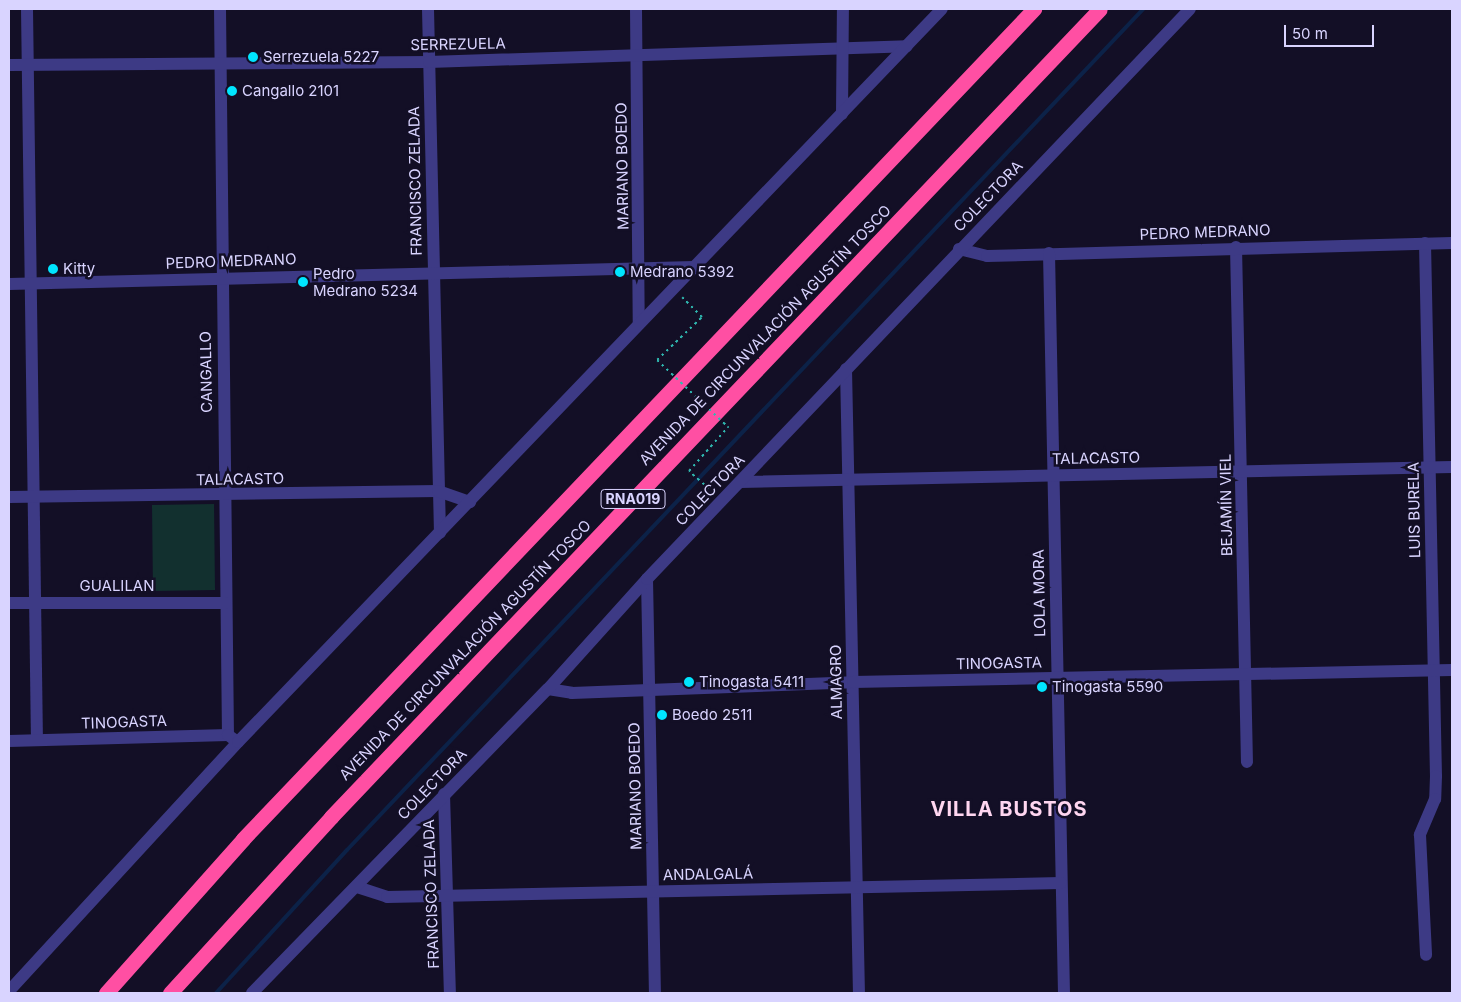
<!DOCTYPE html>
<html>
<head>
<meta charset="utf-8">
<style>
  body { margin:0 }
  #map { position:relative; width:1461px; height:1002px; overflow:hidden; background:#130f26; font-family:Inter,sans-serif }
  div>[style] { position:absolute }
  .green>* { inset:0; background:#12302f }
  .stream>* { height:4px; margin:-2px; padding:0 2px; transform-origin:2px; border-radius:2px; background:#0c2248 }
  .path>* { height:2px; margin-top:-1px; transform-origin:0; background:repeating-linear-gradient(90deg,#2fb8b0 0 2.5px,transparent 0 6.5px) }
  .minor>* { height:12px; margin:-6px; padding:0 6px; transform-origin:6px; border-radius:6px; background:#3d3a85 }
  .highway>* { height:15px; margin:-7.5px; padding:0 7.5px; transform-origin:7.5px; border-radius:7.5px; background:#ff4fa3 }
  .path-bridge>* { height:2px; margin-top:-1px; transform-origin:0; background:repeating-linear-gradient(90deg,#2fb8b0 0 2.5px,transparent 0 6.5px) }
  .dots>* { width:14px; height:14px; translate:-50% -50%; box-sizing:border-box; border:2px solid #130f26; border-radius:50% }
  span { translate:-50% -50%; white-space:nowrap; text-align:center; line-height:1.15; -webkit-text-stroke:5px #130f26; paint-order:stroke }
  .shield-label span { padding:1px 4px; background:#130f26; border:1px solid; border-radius:4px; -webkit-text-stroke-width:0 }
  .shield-label { font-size:14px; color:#d9d4ff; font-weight:700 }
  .street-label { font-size:15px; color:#d9d4ff }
  .poi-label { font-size:15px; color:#d9d4ff }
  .left { translate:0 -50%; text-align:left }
  .district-label { font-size:20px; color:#ffd6f0; font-weight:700; letter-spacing:1px }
  .frame { position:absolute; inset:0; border:10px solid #d9d4ff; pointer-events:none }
  .scale { position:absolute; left:1284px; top:25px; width:90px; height:22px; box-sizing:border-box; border:2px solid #d9d4ff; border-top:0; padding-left:6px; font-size:15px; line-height:18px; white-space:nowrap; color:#d9d4ff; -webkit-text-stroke:4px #130f26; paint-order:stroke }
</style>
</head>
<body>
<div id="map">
  <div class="green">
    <i style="clip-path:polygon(214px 504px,215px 590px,153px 591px,152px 505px)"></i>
  </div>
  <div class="stream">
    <i style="left:216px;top:993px;width:194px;rotate:-47.5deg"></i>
    <i style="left:347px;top:850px;width:1158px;rotate:-46.57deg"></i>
  </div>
  <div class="path">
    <i style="left:657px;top:360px;width:62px;rotate:-43.7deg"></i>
    <i style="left:702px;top:317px;width:28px;rotate:-135deg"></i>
    <i style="left:714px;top:493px;width:33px;rotate:-139deg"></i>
    <i style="left:689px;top:471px;width:59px;rotate:-48.4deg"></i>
  </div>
  <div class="minor">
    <i style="left:27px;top:9px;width:731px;rotate:89.22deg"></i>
    <i style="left:220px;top:9px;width:726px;rotate:89.37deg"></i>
    <i style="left:428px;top:9px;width:524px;rotate:88.69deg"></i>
    <i style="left:636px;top:9px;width:314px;rotate:89.5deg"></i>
    <i style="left:9px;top:65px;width:420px;rotate:-0.4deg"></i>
    <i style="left:429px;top:62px;width:478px;rotate:-1.9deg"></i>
    <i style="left:842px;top:114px;width:105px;rotate:-89.5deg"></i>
    <i style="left:1425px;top:243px;width:533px;rotate:88.82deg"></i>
    <i style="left:1436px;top:776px;width:23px;rotate:92deg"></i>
    <i style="left:1435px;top:799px;width:39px;rotate:113deg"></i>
    <i style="left:1420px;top:835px;width:120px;rotate:87.1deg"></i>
    <i style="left:1236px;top:247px;width:515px;rotate:88.78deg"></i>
    <i style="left:959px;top:249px;width:29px;rotate:14deg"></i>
    <i style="left:987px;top:256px;width:465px;rotate:-1.6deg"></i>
    <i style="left:1049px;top:253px;width:740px;rotate:88.84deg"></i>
    <i style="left:9px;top:284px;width:685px;rotate:-1.42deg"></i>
    <i style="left:846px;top:369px;width:624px;rotate:88.81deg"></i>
    <i style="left:740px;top:482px;width:712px;rotate:-1.21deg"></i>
    <i style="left:9px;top:497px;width:429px;rotate:-0.8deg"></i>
    <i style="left:438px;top:491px;width:34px;rotate:19deg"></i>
    <i style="left:647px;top:579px;width:414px;rotate:88.9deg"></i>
    <i style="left:9px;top:603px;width:216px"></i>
    <i style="left:548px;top:689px;width:24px;rotate:9deg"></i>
    <i style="left:572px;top:693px;width:281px;rotate:-2.2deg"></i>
    <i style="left:853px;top:682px;width:599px;rotate:-1.15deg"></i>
    <i style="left:9px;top:741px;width:219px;rotate:-1.6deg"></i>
    <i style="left:228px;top:735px;width:9px;rotate:36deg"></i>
    <i style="left:444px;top:794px;width:199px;rotate:88.3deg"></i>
    <i style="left:357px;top:887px;width:32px;rotate:18deg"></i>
    <i style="left:387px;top:897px;width:674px;rotate:-1.19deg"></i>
    <i style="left:9px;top:991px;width:338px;rotate:-47.4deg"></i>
    <i style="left:238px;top:742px;width:1016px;rotate:-46.16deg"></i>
    <i style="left:252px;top:993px;width:424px;rotate:-45.8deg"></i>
    <i style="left:548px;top:689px;width:148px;rotate:-48deg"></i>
    <i style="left:647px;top:579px;width:787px;rotate:-46.39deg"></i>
  </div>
  <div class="highway">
    <i style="left:106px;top:993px;width:206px;rotate:-48.3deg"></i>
    <i style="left:243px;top:839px;width:1147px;rotate:-46.38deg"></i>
    <i style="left:170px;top:993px;width:239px;rotate:-47.5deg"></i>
    <i style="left:331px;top:817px;width:1115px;rotate:-46.42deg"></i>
  </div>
  <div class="path-bridge">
    <i style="left:657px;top:360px;width:98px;rotate:43.3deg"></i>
  </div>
  <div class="dots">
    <i style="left:253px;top:57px;background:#00e5ff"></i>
    <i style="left:232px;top:91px;background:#00e5ff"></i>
    <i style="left:53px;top:269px;background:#00e5ff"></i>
    <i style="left:620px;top:272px;background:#00e5ff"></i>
    <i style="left:303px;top:282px;background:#00e5ff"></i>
    <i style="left:689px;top:682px;background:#00e5ff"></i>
    <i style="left:1042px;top:687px;background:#00e5ff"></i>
    <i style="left:662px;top:715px;background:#00e5ff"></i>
  </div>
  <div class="shield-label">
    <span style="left:633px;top:499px">RNA019</span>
  </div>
  <div class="street-label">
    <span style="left:458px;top:44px;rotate:-1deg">SERREZUELA</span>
    <span style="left:622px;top:166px;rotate:-91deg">MARIANO BOEDO</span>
    <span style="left:415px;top:181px;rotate:-91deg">FRANCISCO ZELADA</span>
    <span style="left:988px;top:196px;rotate:-46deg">COLECTORA</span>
    <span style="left:1205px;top:232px;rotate:-2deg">PEDRO MEDRANO</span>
    <span style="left:231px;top:261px;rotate:-2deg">PEDRO MEDRANO</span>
    <span style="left:765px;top:335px;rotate:-46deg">AVENIDA DE CIRCUNVALACIÓN AGUSTÍN TOSCO</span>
    <span style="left:206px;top:372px;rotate:-91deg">CANGALLO</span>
    <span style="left:1096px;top:458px;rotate:-1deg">TALACASTO</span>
    <span style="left:240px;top:479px;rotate:-1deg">TALACASTO</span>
    <span style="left:710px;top:490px;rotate:-46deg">COLECTORA</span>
    <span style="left:1226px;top:505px;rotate:-91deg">BEJAMÍN VIEL</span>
    <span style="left:1414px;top:510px;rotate:-91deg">LUIS BURELA</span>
    <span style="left:117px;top:586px">GUALILAN</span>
    <span style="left:1039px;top:593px;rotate:-91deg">LOLA MORA</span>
    <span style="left:465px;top:650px;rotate:-46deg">AVENIDA DE CIRCUNVALACIÓN AGUSTÍN TOSCO</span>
    <span style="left:999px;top:663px;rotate:-1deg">TINOGASTA</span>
    <span style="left:836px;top:682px;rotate:-91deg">ALMAGRO</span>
    <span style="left:124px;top:722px;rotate:-2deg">TINOGASTA</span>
    <span style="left:432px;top:784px;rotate:-46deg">COLECTORA</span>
    <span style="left:635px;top:786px;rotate:-91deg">MARIANO BOEDO</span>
    <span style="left:708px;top:874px;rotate:-1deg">ANDALGALÁ</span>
    <span style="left:431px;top:894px;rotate:-92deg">FRANCISCO ZELADA</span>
  </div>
  <div class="poi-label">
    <span class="left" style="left:263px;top:57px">Serrezuela 5227</span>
    <span class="left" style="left:242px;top:91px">Cangallo 2101</span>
    <span class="left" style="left:63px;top:269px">Kitty</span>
    <span class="left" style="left:630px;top:272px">Medrano 5392</span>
    <span class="left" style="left:313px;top:282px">Pedro<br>Medrano 5234</span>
    <span class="left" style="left:699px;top:682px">Tinogasta 5411</span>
    <span class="left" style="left:1052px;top:687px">Tinogasta 5590</span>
    <span class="left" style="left:672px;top:715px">Boedo 2511</span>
  </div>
  <div class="district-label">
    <span style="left:1009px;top:809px">VILLA BUSTOS</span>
  </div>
  <div class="frame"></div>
  <div class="scale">50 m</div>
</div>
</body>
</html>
